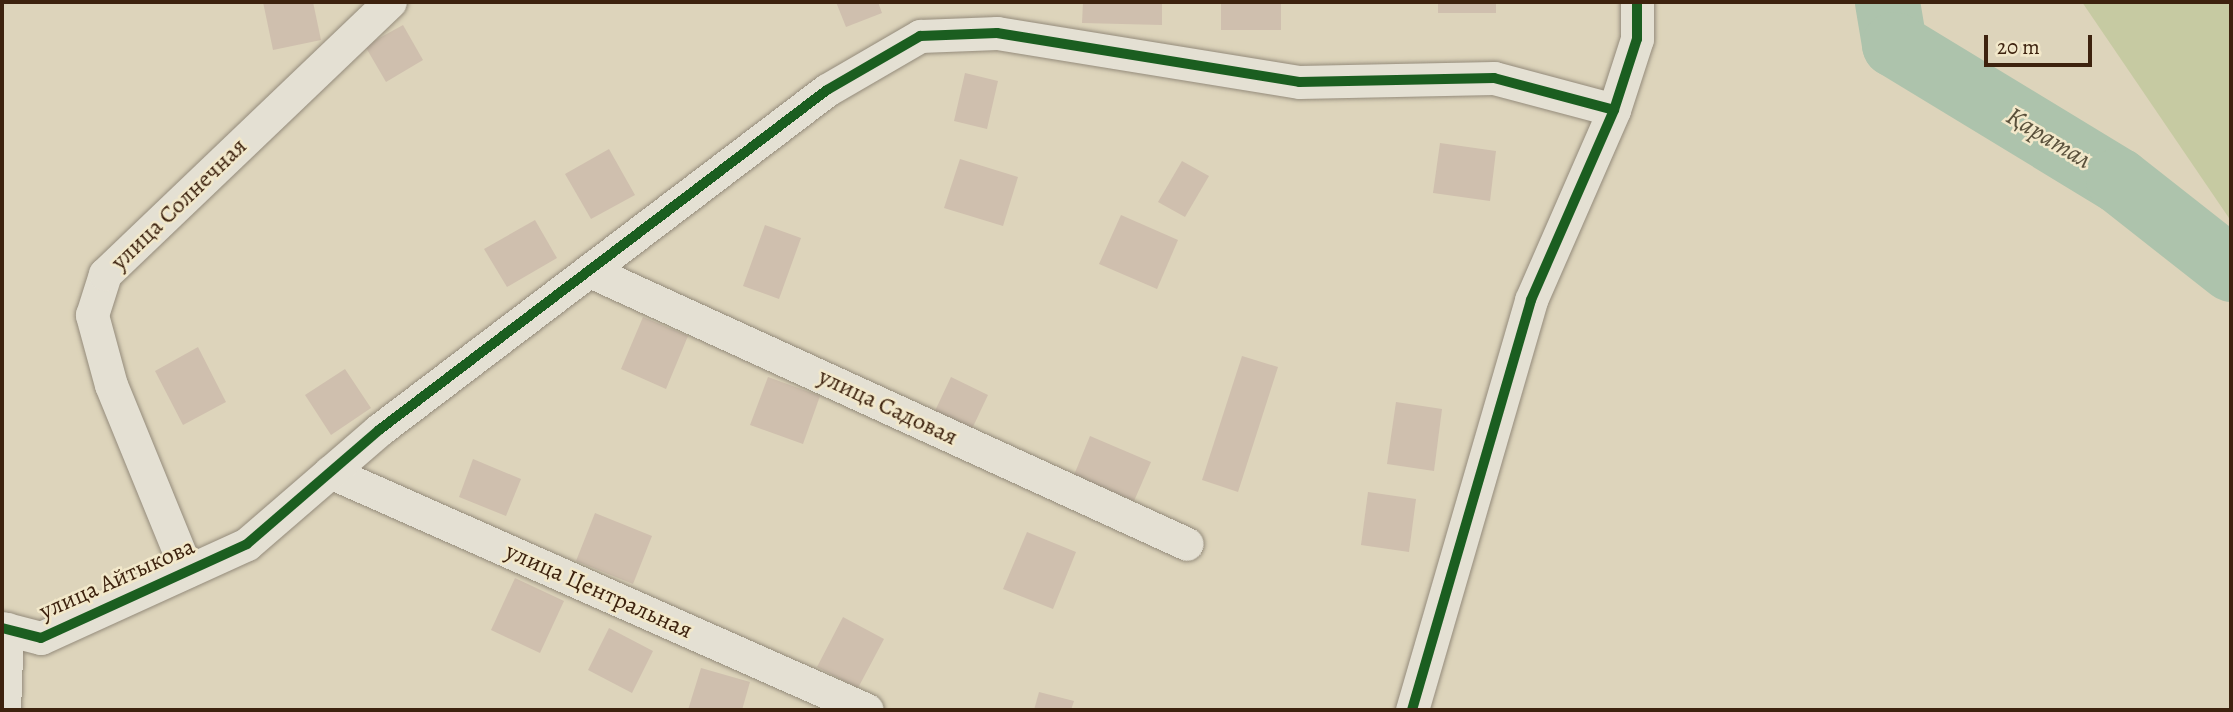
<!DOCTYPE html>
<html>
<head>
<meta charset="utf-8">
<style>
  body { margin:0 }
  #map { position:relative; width:2233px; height:712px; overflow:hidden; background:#ddd4bb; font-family:Alegreya,serif }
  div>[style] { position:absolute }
  .green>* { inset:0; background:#c6caa2 }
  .river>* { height:65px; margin:-32.5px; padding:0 32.5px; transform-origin:32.5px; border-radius:32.5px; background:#adc3ac }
  .building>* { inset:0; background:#cfbfae }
  .roads { filter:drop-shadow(0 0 2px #948b7b) drop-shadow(0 0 2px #948b7b) }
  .minor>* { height:33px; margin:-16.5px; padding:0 16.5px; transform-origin:16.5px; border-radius:16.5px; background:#e4e0d3 }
  .cycleway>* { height:10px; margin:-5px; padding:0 5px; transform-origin:5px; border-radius:5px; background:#1b5e20 }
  span { translate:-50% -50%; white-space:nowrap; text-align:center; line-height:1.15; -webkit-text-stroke:5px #f2e8ca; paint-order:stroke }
  .street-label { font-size:24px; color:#3d220e }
  .water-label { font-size:26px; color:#59503b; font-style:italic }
  .frame { position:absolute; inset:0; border:4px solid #3d220e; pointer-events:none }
  .scale { position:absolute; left:1984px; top:35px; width:108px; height:32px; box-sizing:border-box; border:4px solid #3d220e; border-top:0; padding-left:9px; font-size:21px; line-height:24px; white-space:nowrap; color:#3d220e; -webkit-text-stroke:5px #f2e8ca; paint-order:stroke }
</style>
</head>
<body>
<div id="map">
  <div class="green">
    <i style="clip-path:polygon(2082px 2px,2231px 2px,2231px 221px)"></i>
  </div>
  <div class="river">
    <i style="left:1887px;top:2px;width:43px;rotate:80.5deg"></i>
    <i style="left:1894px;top:44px;width:262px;rotate:31.3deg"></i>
    <i style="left:2118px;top:180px;width:144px;rotate:38.2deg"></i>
  </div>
  <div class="building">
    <i style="clip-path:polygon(263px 2px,313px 2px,321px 40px,273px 50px)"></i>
    <i style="clip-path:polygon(836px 2px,878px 2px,882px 13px,846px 27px)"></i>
    <i style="clip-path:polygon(1083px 2px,1162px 2px,1162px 25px,1082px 23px)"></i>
    <i style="clip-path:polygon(1221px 2px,1281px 2px,1281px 30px,1221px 30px)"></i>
    <i style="clip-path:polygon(1438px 2px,1496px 2px,1496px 13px,1438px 13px)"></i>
    <i style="clip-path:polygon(403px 25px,423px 60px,386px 82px,365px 46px)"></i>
    <i style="clip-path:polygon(965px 73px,998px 81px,987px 129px,954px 121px)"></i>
    <i style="clip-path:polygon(1440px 143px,1496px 151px,1490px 201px,1433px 193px)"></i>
    <i style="clip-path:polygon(609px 149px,635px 195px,591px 219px,565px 174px)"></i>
    <i style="clip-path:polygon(960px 159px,1018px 177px,1003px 226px,944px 208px)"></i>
    <i style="clip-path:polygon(1182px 161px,1209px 176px,1185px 217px,1158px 202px)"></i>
    <i style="clip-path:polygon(1121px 215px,1178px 240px,1157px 289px,1099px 264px)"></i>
    <i style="clip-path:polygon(535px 220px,557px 258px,507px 287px,484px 249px)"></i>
    <i style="clip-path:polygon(765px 225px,801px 238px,779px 299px,743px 286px)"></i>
    <i style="clip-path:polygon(643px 317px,688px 336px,666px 389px,621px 369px)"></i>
    <i style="clip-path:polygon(198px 347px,226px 402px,183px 425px,155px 371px)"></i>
    <i style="clip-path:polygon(1242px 356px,1278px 367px,1238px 492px,1202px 480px)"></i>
    <i style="clip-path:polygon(345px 369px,371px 408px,331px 435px,305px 395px)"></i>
    <i style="clip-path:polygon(768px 377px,820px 396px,803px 444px,750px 425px)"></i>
    <i style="clip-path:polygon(951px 377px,988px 395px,971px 431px,934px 413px)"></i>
    <i style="clip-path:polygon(1396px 402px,1442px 409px,1434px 471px,1387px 464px)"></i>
    <i style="clip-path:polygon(1090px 436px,1151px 462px,1134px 501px,1074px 475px)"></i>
    <i style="clip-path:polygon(473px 459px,521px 479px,506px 516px,459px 497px)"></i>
    <i style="clip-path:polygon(1368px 492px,1416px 499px,1409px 552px,1361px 545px)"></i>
    <i style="clip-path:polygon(595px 513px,652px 536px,633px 584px,576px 561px)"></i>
    <i style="clip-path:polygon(1027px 532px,1076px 552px,1053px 609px,1003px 589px)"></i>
    <i style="clip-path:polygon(515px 578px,564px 601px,540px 653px,491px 630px)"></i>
    <i style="clip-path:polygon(843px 617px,884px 639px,858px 688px,817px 667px)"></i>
    <i style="clip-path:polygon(609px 628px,653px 651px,632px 693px,588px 670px)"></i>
    <i style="clip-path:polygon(701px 668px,750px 682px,742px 710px,688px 710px)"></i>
    <i style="clip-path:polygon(1039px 692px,1074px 701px,1071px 710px,1034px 710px)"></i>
  </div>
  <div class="roads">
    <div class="minor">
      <i style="left:590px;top:271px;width:656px;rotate:24.57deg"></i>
      <i style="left:330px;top:472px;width:587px;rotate:23.9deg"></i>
      <i style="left:187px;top:571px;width:201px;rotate:-112.2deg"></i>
      <i style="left:111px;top:385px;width:73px;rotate:-105.2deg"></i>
      <i style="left:92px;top:315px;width:43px;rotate:-72.4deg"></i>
      <i style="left:105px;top:274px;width:394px;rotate:-43.7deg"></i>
      <i style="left:2px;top:628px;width:40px;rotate:14.4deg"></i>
      <i style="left:41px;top:638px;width:226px;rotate:-24.5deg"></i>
      <i style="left:247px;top:544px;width:174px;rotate:-40.8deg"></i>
      <i style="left:379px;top:430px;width:562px;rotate:-37.2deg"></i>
      <i style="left:827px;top:90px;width:108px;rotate:-30.1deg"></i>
      <i style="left:920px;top:36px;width:77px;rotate:-2.2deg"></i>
      <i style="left:997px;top:33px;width:306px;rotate:9.2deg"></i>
      <i style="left:1299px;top:82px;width:195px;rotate:-1.2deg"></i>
      <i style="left:1494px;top:78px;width:124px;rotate:14.9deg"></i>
      <i style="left:4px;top:710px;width:81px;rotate:-87.9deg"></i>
      <i style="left:1412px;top:710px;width:427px;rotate:-73.8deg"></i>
      <i style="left:1531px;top:300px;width:207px;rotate:-66.4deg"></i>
      <i style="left:1614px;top:110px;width:75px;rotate:-72.1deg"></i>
      <i style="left:1637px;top:39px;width:37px;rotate:-90deg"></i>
    </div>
  </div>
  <div class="cycleway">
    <i style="left:2px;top:628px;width:40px;rotate:14.4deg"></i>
    <i style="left:41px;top:638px;width:226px;rotate:-24.5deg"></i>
    <i style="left:247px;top:544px;width:174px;rotate:-40.8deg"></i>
    <i style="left:379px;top:430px;width:562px;rotate:-37.2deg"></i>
    <i style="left:827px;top:90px;width:108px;rotate:-30.1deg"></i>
    <i style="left:920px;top:36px;width:77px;rotate:-2.2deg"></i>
    <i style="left:997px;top:33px;width:306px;rotate:9.2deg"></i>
    <i style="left:1299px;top:82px;width:195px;rotate:-1.2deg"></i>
    <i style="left:1494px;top:78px;width:124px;rotate:14.9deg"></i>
    <i style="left:1412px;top:710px;width:427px;rotate:-73.8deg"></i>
    <i style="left:1531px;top:300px;width:207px;rotate:-66.4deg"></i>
    <i style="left:1614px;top:110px;width:75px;rotate:-72.1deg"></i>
    <i style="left:1637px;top:39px;width:37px;rotate:-90deg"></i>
  </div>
  <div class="street-label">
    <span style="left:179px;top:204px;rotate:-44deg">улица Солнечная</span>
    <span style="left:888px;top:407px;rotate:25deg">улица Садовая</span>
    <span style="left:117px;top:579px;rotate:-24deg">улица Айтыкова</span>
    <span style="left:599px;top:591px;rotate:24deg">улица Центральная</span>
  </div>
  <div class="water-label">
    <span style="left:2049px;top:138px;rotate:31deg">Қаратал</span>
  </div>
  <div class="frame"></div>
  <div class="scale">20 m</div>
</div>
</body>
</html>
